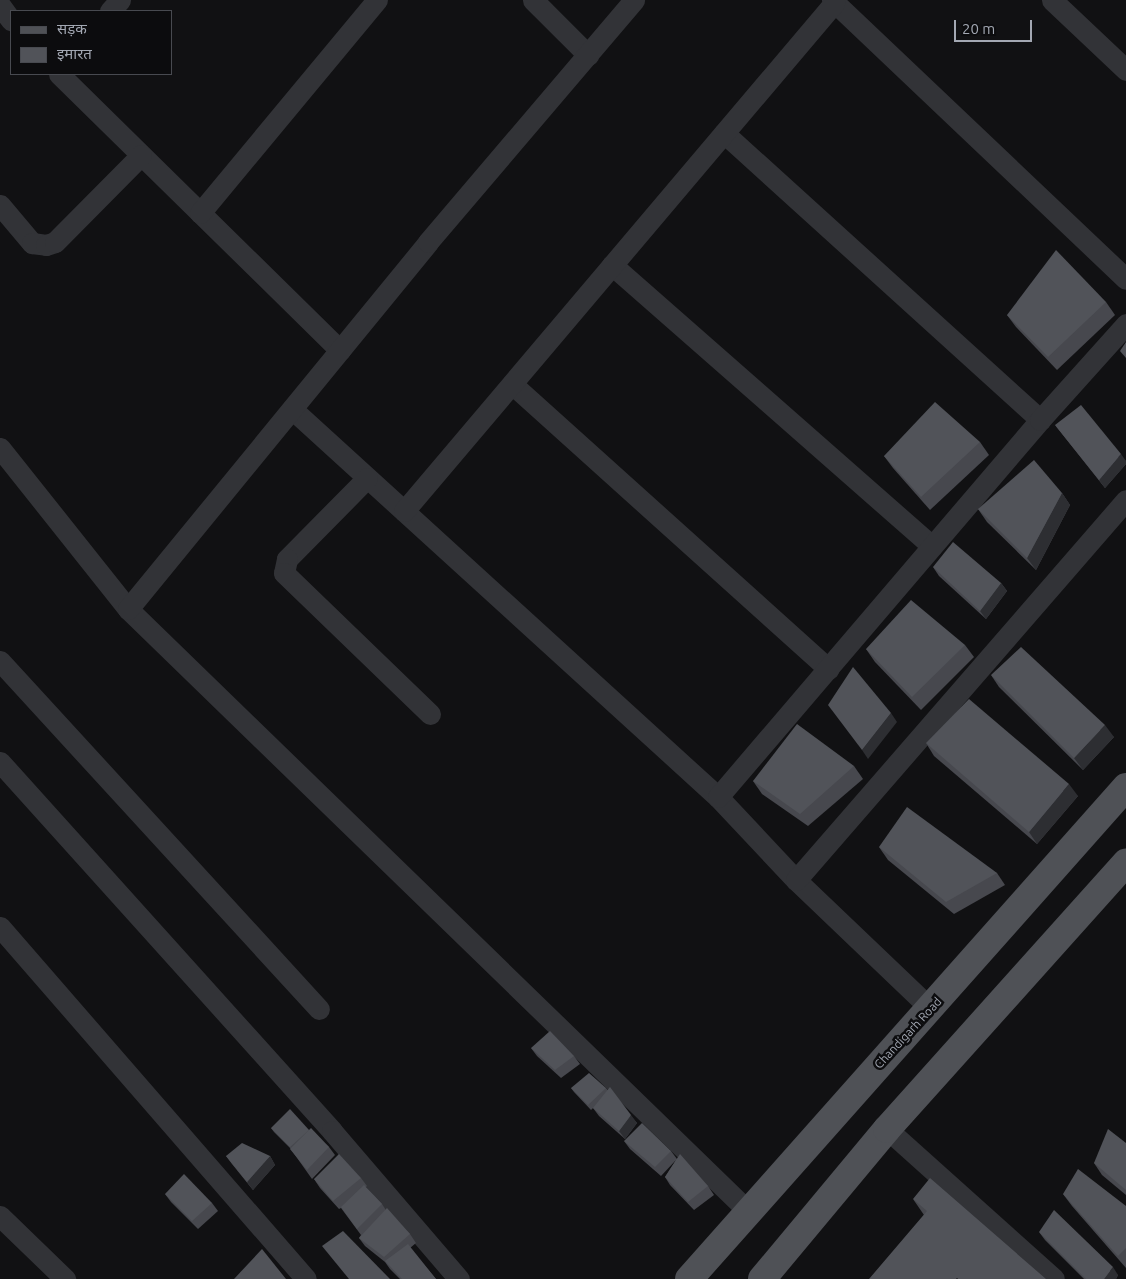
<!DOCTYPE html>
<html>
<head>
<meta charset="utf-8">
<style>
  body { margin:0 }
  #map { position:relative; width:1126px; height:1279px; overflow:hidden; background:#111113; font-family:Ubuntu,"Noto Sans Devanagari",sans-serif }
  div>[style] { position:absolute }
  .minor>* { height:21px; margin:-10.5px; padding:0 10.5px; transform-origin:10.5px; border-radius:10.5px; background:#323337 }
  .primary>* { height:28px; margin:-14px; padding:0 14px; transform-origin:14px; border-radius:14px; background:#4f5156 }
  .wall>* { inset:0; background:#47484e }
  .shaded-wall>* { inset:0; background:#2d2e32 }
  .building>* { inset:0; background:#515359 }
  span { translate:-50% -50%; white-space:nowrap; text-align:center; line-height:1.15; -webkit-text-stroke:5px #0c0c0e; paint-order:stroke }
  .street-label { font-size:12px; color:#a3a8b3 }
  .legend { position:absolute; left:10px; top:10px; width:162px; height:65px; box-sizing:border-box; background:#0c0c0e; border:1px solid #484a50; margin:0; padding:6px 9px; list-style:none; font-size:15px; color:#a3a8b3 }
  .legend li { display:flex; align-items:center; gap:10px; height:25px }
  .legend b { width:25px; border:1px solid #484a50 }
  .scale { position:absolute; left:954px; top:20px; width:78px; height:22px; box-sizing:border-box; border:2px solid #a3a8b3; border-top:0; padding-left:6px; font-size:15px; line-height:18px; white-space:nowrap; color:#a3a8b3; -webkit-text-stroke:4px #0c0c0e; paint-order:stroke }
</style>
</head>
<body>
<div id="map">
  <div class="minor">
    <i style="left:533px;top:0;width:78px;rotate:45deg"></i>
    <i style="left:832px;top:0;width:405px;rotate:43.5deg"></i>
    <i style="left:1052px;top:0;width:102px;rotate:43.4deg"></i>
    <i style="left:0;top:5px;width:19px;rotate:54deg"></i>
    <i style="left:110px;top:11px;width:15px;rotate:-48deg"></i>
    <i style="left:59px;top:74px;width:394px;rotate:44.5deg"></i>
    <i style="left:724px;top:133px;width:427px;rotate:42.2deg"></i>
    <i style="left:0;top:205px;width:50px;rotate:49.9deg"></i>
    <i style="left:32px;top:243px;width:14px;rotate:8deg"></i>
    <i style="left:46px;top:245px;width:9px;rotate:-18deg"></i>
    <i style="left:55px;top:242px;width:122px;rotate:-45.3deg"></i>
    <i style="left:200px;top:213px;width:277px;rotate:-50.3deg"></i>
    <i style="left:612px;top:265px;width:426px;rotate:41.3deg"></i>
    <i style="left:512px;top:384px;width:426px;rotate:42deg"></i>
    <i style="left:292px;top:409px;width:576px;rotate:42.33deg"></i>
    <i style="left:718px;top:797px;width:114px;rotate:46.8deg"></i>
    <i style="left:796px;top:880px;width:187px;rotate:43.7deg"></i>
    <i style="left:0;top:448px;width:206px;rotate:51.5deg"></i>
    <i style="left:128px;top:609px;width:866px;rotate:44.16deg"></i>
    <i style="left:367px;top:478px;width:114px;rotate:134.6deg"></i>
    <i style="left:287px;top:559px;width:14px;rotate:102deg"></i>
    <i style="left:284px;top:573px;width:203px;rotate:44deg"></i>
    <i style="left:404px;top:511px;width:666px;rotate:-49.75deg"></i>
    <i style="left:128px;top:609px;width:474px;rotate:-50.7deg"></i>
    <i style="left:428px;top:242px;width:318px;rotate:-49.6deg"></i>
    <i style="left:0;top:661px;width:472px;rotate:47.5deg"></i>
    <i style="left:0;top:762px;width:496px;rotate:48deg"></i>
    <i style="left:332px;top:1131px;width:195px;rotate:49.4deg"></i>
    <i style="left:718px;top:797px;width:496px;rotate:-49.5deg"></i>
    <i style="left:1040px;top:420px;width:129px;rotate:-48.1deg"></i>
    <i style="left:796px;top:880px;width:503px;rotate:-49.03deg"></i>
    <i style="left:0;top:927px;width:466px;rotate:49deg"></i>
    <i style="left:887px;top:1129px;width:224px;rotate:41.9deg"></i>
    <i style="left:0;top:1216px;width:91px;rotate:44.1deg"></i>
  </div>
  <div class="primary">
    <i style="left:689px;top:1279px;width:658px;rotate:-48.39deg"></i>
    <i style="left:762px;top:1279px;width:195px;rotate:-50.2deg"></i>
    <i style="left:887px;top:1129px;width:358px;rotate:-48.1deg"></i>
  </div>
  <div class="wall">
    <i style="clip-path:polygon(1106px 302px,1115px 315px,1057px 370px,1016px 327px,1007px 315px)"></i>
    <i style="clip-path:polygon(1055px 425px,1126px 461px,1126px 464px,1105px 488px)"></i>
    <i style="clip-path:polygon(980px 442px,989px 455px,930px 510px,893px 468px,884px 456px)"></i>
    <i style="clip-path:polygon(1062px 493px,1070px 505px,1036px 570px,987px 522px,978px 509px)"></i>
    <i style="clip-path:polygon(933px 567px,1001px 583px,1007px 591px,986px 619px,939px 576px)"></i>
    <i style="clip-path:polygon(965px 645px,974px 657px,921px 710px,875px 662px,866px 649px)"></i>
    <i style="clip-path:polygon(991px 675px,1114px 737px,1083px 770px,999px 687px)"></i>
    <i style="clip-path:polygon(926px 743px,1078px 796px,1037px 844px,934px 756px)"></i>
    <i style="clip-path:polygon(854px 766px,863px 779px,808px 826px,762px 794px,753px 781px)"></i>
    <i style="clip-path:polygon(879px 847px,997px 873px,1005px 885px,954px 914px,888px 860px)"></i>
    <i style="clip-path:polygon(531px 1048px,574px 1056px,580px 1064px,561px 1078px,537px 1056px)"></i>
    <i style="clip-path:polygon(571px 1088px,606px 1088px,637px 1123px,625px 1139px,599px 1116px,593px 1108px,594px 1107px,591px 1110px,574px 1092px)"></i>
    <i style="clip-path:polygon(271px 1128px,309px 1130px,329px 1147px,335px 1155px,312px 1179px,290px 1148px,274px 1132px)"></i>
    <i style="clip-path:polygon(624px 1141px,671px 1151px,677px 1159px,708px 1186px,714px 1195px,694px 1210px,670px 1185px,665px 1177px,676px 1160px,661px 1176px,630px 1149px)"></i>
    <i style="clip-path:polygon(1126px 1143px,1126px 1195px,1102px 1175px,1094px 1163px)"></i>
    <i style="clip-path:polygon(226px 1156px,270px 1156px,275px 1165px,253px 1190px,232px 1164px)"></i>
    <i style="clip-path:polygon(361px 1178px,367px 1186px,366px 1187px,382px 1204px,386px 1210px,410px 1234px,416px 1243px,410px 1248px,436px 1279px,400px 1279px,390px 1269px,385px 1262px,365px 1246px,359px 1238px,361px 1235px,341px 1208px,339px 1209px,320px 1188px,314px 1179px)"></i>
    <i style="clip-path:polygon(165px 1194px,212px 1203px,218px 1211px,198px 1229px,171px 1202px)"></i>
    <i style="clip-path:polygon(1063px 1194px,1126px 1206px,1126px 1268px,1072px 1206px)"></i>
    <i style="clip-path:polygon(913px 1199px,1046px 1279px,924px 1215px)"></i>
    <i style="clip-path:polygon(1039px 1232px,1118px 1275px,1116px 1279px,1084px 1279px,1045px 1240px)"></i>
  </div>
  <div class="shaded-wall">
    <i style="clip-path:polygon(1121px 454px,1126px 461px,1126px 464px,1105px 488px,1099px 480px)"></i>
    <i style="clip-path:polygon(1062px 493px,1070px 505px,1036px 570px,1027px 558px)"></i>
    <i style="clip-path:polygon(1001px 583px,1007px 591px,986px 619px,980px 611px)"></i>
    <i style="clip-path:polygon(891px 713px,897px 722px,868px 759px,862px 750px)"></i>
    <i style="clip-path:polygon(1105px 725px,1114px 737px,1083px 770px,1074px 758px)"></i>
    <i style="clip-path:polygon(1069px 784px,1078px 796px,1037px 844px,1029px 832px)"></i>
    <i style="clip-path:polygon(631px 1115px,637px 1123px,625px 1139px,619px 1131px)"></i>
    <i style="clip-path:polygon(270px 1156px,275px 1165px,253px 1190px,247px 1182px)"></i>
    <i style="clip-path:polygon(1113px 1267px,1118px 1275px,1116px 1279px,1104px 1279px)"></i>
  </div>
  <div class="building">
    <i style="clip-path:polygon(1056px 250px,1106px 302px,1048px 357px,1007px 315px)"></i>
    <i style="clip-path:polygon(1126px 342px,1126px 358px,1120px 351px)"></i>
    <i style="clip-path:polygon(935px 402px,980px 442px,921px 497px,884px 456px)"></i>
    <i style="clip-path:polygon(1081px 405px,1121px 454px,1099px 480px,1055px 425px)"></i>
    <i style="clip-path:polygon(1034px 460px,1062px 493px,1027px 558px,978px 509px)"></i>
    <i style="clip-path:polygon(953px 542px,1001px 583px,980px 611px,933px 567px)"></i>
    <i style="clip-path:polygon(911px 600px,965px 645px,912px 697px,866px 649px)"></i>
    <i style="clip-path:polygon(1021px 647px,1105px 725px,1074px 758px,991px 675px)"></i>
    <i style="clip-path:polygon(853px 667px,891px 713px,862px 750px,828px 705px)"></i>
    <i style="clip-path:polygon(969px 699px,1069px 784px,1029px 832px,926px 743px)"></i>
    <i style="clip-path:polygon(797px 724px,854px 766px,800px 814px,753px 781px)"></i>
    <i style="clip-path:polygon(907px 807px,997px 873px,946px 902px,879px 847px)"></i>
    <i style="clip-path:polygon(550px 1031px,574px 1056px,555px 1070px,531px 1048px)"></i>
    <i style="clip-path:polygon(589px 1073px,606px 1088px,588px 1105px,571px 1088px)"></i>
    <i style="clip-path:polygon(610px 1087px,631px 1115px,619px 1131px,593px 1108px)"></i>
    <i style="clip-path:polygon(290px 1109px,309px 1130px,290px 1147px,271px 1128px)"></i>
    <i style="clip-path:polygon(642px 1123px,671px 1151px,655px 1167px,624px 1141px)"></i>
    <i style="clip-path:polygon(311px 1128px,329px 1147px,307px 1170px,290px 1149px)"></i>
    <i style="clip-path:polygon(1108px 1129px,1126px 1143px,1126px 1190px,1094px 1163px)"></i>
    <i style="clip-path:polygon(242px 1143px,270px 1156px,247px 1182px,226px 1156px)"></i>
    <i style="clip-path:polygon(339px 1154px,361px 1178px,333px 1201px,314px 1179px)"></i>
    <i style="clip-path:polygon(680px 1154px,708px 1186px,688px 1202px,665px 1177px)"></i>
    <i style="clip-path:polygon(1078px 1169px,1126px 1206px,1126px 1248px,1118px 1256px,1063px 1194px)"></i>
    <i style="clip-path:polygon(184px 1174px,212px 1203px,192px 1221px,165px 1194px)"></i>
    <i style="clip-path:polygon(930px 1178px,1046px 1279px,958px 1279px,957px 1278px,956px 1279px,869px 1279px,927px 1211px,913px 1199px)"></i>
    <i style="clip-path:polygon(364px 1185px,382px 1204px,357px 1229px,341px 1207px)"></i>
    <i style="clip-path:polygon(387px 1208px,410px 1234px,384px 1257px,359px 1238px)"></i>
    <i style="clip-path:polygon(1054px 1210px,1113px 1267px,1104px 1279px,1086px 1279px,1039px 1232px)"></i>
    <i style="clip-path:polygon(343px 1231px,390px 1279px,349px 1279px,322px 1246px)"></i>
    <i style="clip-path:polygon(408px 1244px,436px 1279px,402px 1279px,385px 1261px)"></i>
    <i style="clip-path:polygon(262px 1249px,286px 1279px,234px 1279px)"></i>
  </div>
  <div class="street-label">
    <span style="left:908px;top:1033px;rotate:-47deg">Chandigarh Road</span>
  </div>
  <ul class="legend">
  <li><b style="height:6px;background:#4f5156"></b>सड़क</li>
  <li><b style="height:14px;background:#515359"></b>इमारत</li>
  </ul>
  <div class="scale">20 m</div>
</div>
</body>
</html>
